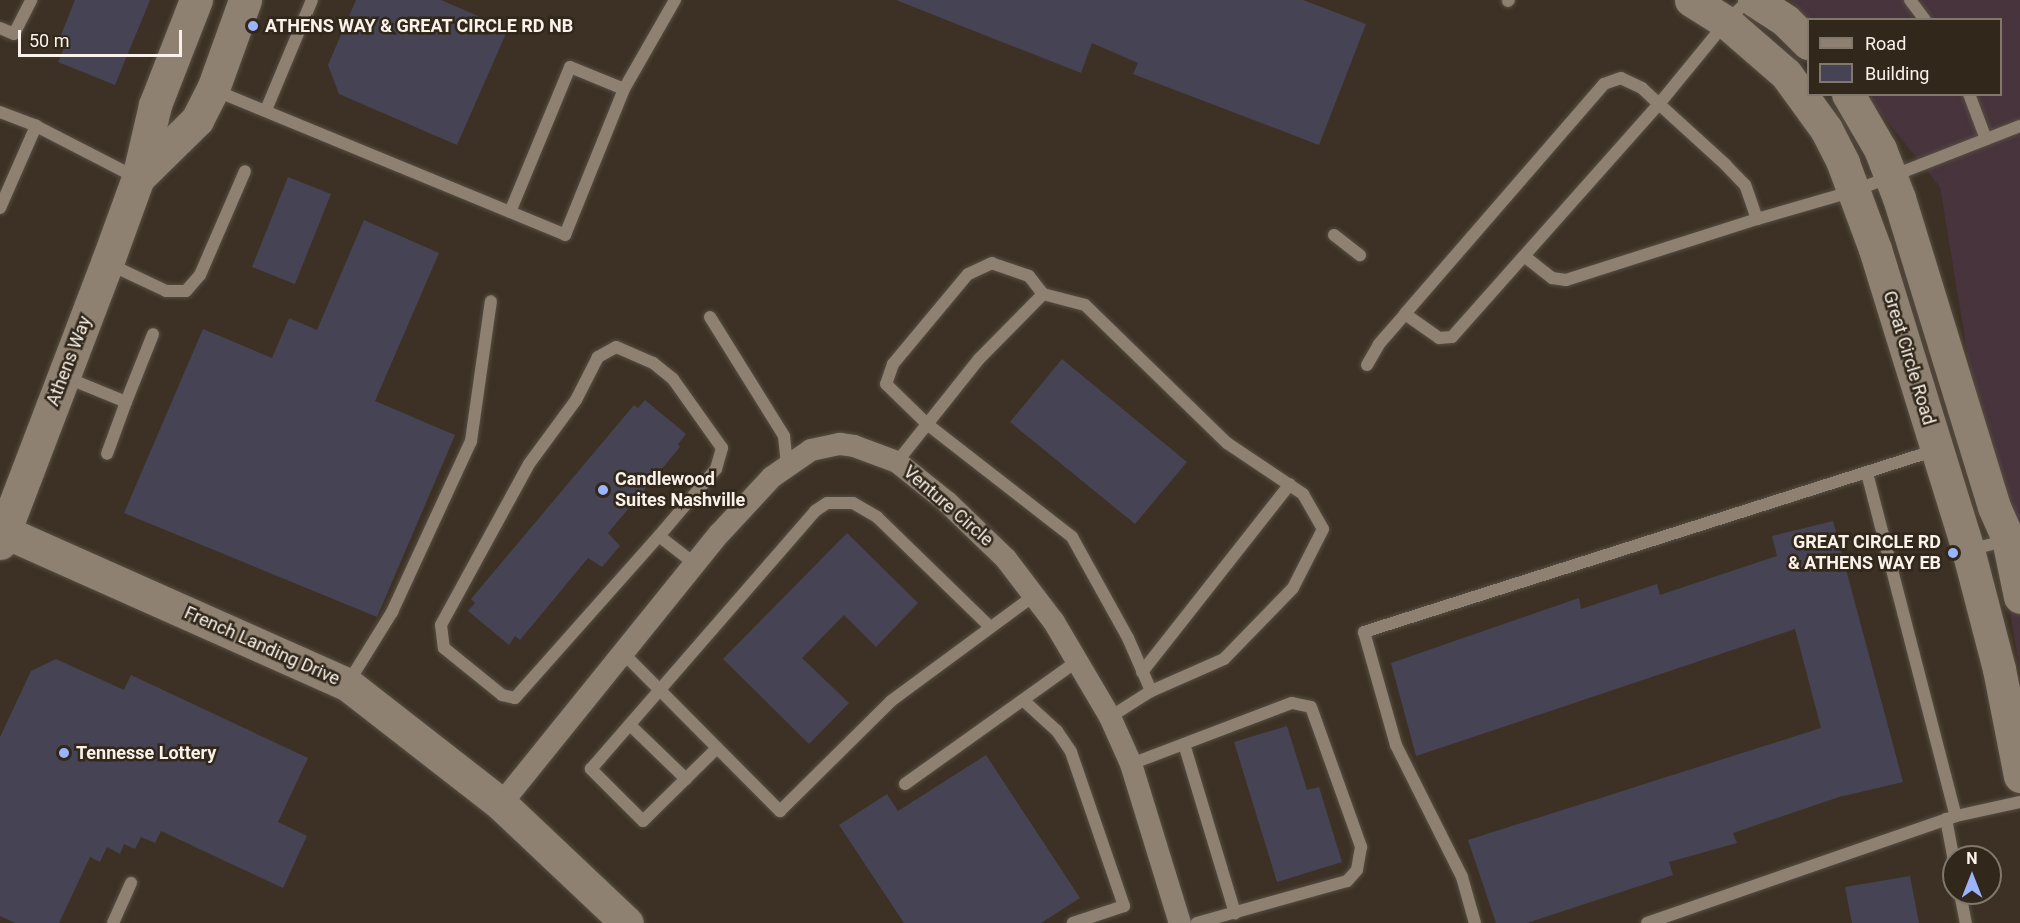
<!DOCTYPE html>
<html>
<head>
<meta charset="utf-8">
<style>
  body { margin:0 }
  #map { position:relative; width:2020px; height:923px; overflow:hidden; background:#3c3124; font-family:Roboto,sans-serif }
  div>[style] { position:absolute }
  .industrial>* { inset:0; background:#47343c }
  .building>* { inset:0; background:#464454 }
  .roads { filter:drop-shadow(0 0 2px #574d42) drop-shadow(0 0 2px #574d42) }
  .lane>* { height:12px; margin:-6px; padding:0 6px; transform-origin:6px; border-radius:6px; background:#8e8172 }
  .street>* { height:22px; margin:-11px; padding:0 11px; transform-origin:11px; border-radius:11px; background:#8e8172 }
  .secondary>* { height:33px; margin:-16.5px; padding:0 16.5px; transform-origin:16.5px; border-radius:16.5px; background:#8e8172 }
  .dots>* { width:16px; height:16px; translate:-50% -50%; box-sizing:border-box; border:3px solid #31271a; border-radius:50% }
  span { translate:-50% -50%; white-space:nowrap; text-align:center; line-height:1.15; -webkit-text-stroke:5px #31271a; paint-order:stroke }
  .poi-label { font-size:18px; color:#faf2ea; font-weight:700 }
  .left { translate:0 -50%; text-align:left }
  .right { translate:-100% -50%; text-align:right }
  .street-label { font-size:18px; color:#faf2ea }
  .legend { position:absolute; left:1807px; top:18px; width:195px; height:78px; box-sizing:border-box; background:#31271a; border:2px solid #81786d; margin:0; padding:8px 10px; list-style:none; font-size:18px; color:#faf2ea }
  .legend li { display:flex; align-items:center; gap:12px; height:30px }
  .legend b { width:30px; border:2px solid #81786d }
  .north { position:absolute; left:1942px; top:845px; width:60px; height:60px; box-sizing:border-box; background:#31271a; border:2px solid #81786d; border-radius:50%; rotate:0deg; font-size:16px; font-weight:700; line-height:24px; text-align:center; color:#faf2ea }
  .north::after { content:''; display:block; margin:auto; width:21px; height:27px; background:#9bb5fd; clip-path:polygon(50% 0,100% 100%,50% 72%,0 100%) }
  .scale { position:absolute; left:18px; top:30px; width:164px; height:27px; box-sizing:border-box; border:3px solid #faf2ea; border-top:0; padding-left:8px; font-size:18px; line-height:21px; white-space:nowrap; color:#faf2ea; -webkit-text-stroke:4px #31271a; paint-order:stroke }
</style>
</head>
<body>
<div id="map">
  <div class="industrial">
    <i style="clip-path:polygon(1791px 0,2020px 0,2020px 672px,1940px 187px,1866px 95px,2000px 94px,2000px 20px,1808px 22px)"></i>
  </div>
  <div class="building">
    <i style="clip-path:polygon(75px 0,150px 0,115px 85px,58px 62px,66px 43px,59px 40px)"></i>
    <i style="clip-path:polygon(356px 0,441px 0,508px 29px,457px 145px,339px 94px,328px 65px)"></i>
    <i style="clip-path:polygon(896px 0,1303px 0,1366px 24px,1319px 145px,1133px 74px,1138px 63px,1092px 43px,1081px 73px)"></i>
    <i style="clip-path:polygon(288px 177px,331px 194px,295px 284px,252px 267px)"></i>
    <i style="clip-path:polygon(364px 220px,439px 253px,375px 401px,455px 435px,377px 617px,124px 513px,203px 329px,272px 358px,289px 318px,317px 330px)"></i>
    <i style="clip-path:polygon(1062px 359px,1187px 462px,1135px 524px,1010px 422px)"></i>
    <i style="clip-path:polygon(645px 400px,686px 434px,678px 444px,680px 447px,608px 533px,620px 546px,602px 567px,588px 558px,520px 640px,515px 636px,509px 645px,468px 611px,475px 603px,471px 599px,634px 405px,638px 408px)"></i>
    <i style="clip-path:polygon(1833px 521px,1903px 782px,1839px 797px,1733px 833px,1737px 843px,1669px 862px,1673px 875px,1527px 923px,1496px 923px,1468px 840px,1821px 728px,1795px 629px,1416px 756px,1391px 663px,1579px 598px,1581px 609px,1657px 584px,1660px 595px,1777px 556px,1772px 536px)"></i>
    <i style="clip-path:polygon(847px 533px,918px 603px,876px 647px,844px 615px,802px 658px,849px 703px,809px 744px,723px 659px)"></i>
    <i style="clip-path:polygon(56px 659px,124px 690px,131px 675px,308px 758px,278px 822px,307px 836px,283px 888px,161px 831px,155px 843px,141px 837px,135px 849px,124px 844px,120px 854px,107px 847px,100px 862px,90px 857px,59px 923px,15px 923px,0 916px,0 737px,31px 671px)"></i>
    <i style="clip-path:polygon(1287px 726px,1307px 790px,1319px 787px,1342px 862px,1277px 882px,1234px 742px)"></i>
    <i style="clip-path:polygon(986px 755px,1080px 898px,1041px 923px,904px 923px,839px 825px,887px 794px,898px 811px)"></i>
    <i style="clip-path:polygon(1910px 876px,1919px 923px,1852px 923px,1845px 887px)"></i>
  </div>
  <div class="roads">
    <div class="lane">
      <i style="left:1910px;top:0;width:25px;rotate:53deg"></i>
      <i style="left:1508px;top:1px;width:1px;rotate:-45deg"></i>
      <i style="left:0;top:28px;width:15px;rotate:23deg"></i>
      <i style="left:14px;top:34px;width:38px;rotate:-63deg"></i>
      <i style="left:214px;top:90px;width:380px;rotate:22.4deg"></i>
      <i style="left:565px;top:235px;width:157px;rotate:-68deg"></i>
      <i style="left:624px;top:89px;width:103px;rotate:-60.2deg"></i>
      <i style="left:1969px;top:94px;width:48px;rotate:69.3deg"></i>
      <i style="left:266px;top:110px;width:119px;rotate:-67.3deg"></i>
      <i style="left:0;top:112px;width:39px;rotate:21deg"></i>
      <i style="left:0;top:208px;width:90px;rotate:-66.3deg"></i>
      <i style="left:36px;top:126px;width:114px;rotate:27.2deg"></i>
      <i style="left:510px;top:212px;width:157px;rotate:-67.5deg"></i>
      <i style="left:570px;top:67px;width:58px;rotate:22.2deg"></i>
      <i style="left:1757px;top:219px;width:101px;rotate:-16.1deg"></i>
      <i style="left:1854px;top:191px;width:178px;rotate:-21.4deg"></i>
      <i style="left:1334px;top:235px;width:33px;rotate:38deg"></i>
      <i style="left:1524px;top:256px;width:36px;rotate:38deg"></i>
      <i style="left:1552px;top:278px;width:14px;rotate:8deg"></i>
      <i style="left:1566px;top:280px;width:201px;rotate:-17.7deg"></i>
      <i style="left:1757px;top:219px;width:36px;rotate:-109deg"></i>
      <i style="left:1745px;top:185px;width:28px;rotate:-134deg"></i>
      <i style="left:1726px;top:165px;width:91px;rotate:-137.7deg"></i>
      <i style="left:1659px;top:104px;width:23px;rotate:-137deg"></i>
      <i style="left:1642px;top:88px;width:23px;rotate:-155deg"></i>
      <i style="left:1621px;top:78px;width:18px;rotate:161deg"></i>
      <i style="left:1604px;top:84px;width:304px;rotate:130.9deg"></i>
      <i style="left:1405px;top:314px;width:42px;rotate:35.2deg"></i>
      <i style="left:1439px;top:338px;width:13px;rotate:-4deg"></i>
      <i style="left:1452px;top:337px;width:312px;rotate:-48.4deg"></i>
      <i style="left:1659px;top:104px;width:106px;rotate:-50.7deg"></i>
      <i style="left:1726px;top:22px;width:32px;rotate:-44deg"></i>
      <i style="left:109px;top:264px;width:63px;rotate:25.3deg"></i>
      <i style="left:166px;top:291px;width:20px"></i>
      <i style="left:186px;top:291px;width:21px;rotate:-49deg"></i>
      <i style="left:200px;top:275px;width:113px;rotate:-66.6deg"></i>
      <i style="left:1043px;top:294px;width:23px;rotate:-128deg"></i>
      <i style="left:1029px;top:276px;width:39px;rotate:-161deg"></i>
      <i style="left:992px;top:263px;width:26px;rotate:155deg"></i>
      <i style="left:968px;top:274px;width:117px;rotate:129.8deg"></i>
      <i style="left:893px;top:364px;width:21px;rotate:109deg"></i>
      <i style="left:886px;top:384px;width:57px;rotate:44.3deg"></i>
      <i style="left:927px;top:424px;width:184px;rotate:37.9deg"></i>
      <i style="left:1072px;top:537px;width:115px;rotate:61deg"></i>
      <i style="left:1128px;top:638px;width:58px;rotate:66.5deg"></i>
      <i style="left:710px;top:317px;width:140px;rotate:58.1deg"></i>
      <i style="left:784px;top:436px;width:29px;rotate:84deg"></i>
      <i style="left:1367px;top:365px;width:24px;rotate:-60deg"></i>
      <i style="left:1379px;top:344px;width:40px;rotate:-49deg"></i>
      <i style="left:65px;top:377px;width:66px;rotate:22.3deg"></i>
      <i style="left:126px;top:402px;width:55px;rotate:110.1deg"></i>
      <i style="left:126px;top:402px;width:73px;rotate:-68.3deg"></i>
      <i style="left:897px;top:462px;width:132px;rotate:-51.5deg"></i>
      <i style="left:979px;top:359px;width:91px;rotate:-45.4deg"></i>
      <i style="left:1043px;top:294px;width:43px;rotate:14.7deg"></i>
      <i style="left:1085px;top:305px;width:198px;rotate:44.2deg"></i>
      <i style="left:1227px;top:443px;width:92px;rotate:33.9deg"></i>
      <i style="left:1303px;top:494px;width:40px;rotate:60.3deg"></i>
      <i style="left:1323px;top:529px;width:66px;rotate:117deg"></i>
      <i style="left:1293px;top:588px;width:99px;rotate:134.2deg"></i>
      <i style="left:1224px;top:659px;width:80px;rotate:156.3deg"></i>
      <i style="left:1151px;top:691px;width:49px;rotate:147.6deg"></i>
      <i style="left:1867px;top:473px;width:354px;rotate:75.5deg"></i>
      <i style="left:1956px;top:816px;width:66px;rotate:-12.3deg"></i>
      <i style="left:659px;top:536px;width:88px;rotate:-49.6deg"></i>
      <i style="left:716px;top:469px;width:22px;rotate:-74deg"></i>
      <i style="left:722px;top:448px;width:85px;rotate:-125.4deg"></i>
      <i style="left:673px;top:379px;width:26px;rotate:-141deg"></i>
      <i style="left:653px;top:363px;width:40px;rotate:-156.6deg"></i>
      <i style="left:616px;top:347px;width:21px;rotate:151deg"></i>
      <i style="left:598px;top:357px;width:48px;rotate:117.1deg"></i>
      <i style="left:576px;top:400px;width:79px;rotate:126.3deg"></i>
      <i style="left:529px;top:464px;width:183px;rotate:118.7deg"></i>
      <i style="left:441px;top:625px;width:23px;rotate:83deg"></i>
      <i style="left:444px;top:648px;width:75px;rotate:39deg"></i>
      <i style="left:502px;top:695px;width:13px;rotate:13deg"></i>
      <i style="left:515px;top:698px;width:217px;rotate:-48.4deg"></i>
      <i style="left:659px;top:536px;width:46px;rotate:37.9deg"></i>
      <i style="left:1969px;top:550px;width:40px;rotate:-14.4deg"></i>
      <i style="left:623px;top:653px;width:223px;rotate:45.2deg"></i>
      <i style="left:780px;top:811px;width:156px;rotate:-44.7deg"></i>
      <i style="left:891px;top:701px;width:179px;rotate:-36.4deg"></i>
      <i style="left:1142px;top:672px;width:239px;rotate:-51.8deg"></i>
      <i style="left:348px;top:683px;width:84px;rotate:-58.2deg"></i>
      <i style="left:392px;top:612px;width:188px;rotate:-65.2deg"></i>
      <i style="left:471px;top:441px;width:141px;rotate:-81.9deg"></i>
      <i style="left:1023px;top:700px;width:46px;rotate:42.4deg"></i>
      <i style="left:1057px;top:731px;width:25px;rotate:56deg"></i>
      <i style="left:1071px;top:752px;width:163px;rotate:71deg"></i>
      <i style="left:1124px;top:906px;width:54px;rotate:161.6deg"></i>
      <i style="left:630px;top:725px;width:78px;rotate:44deg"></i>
      <i style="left:1184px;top:744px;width:177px;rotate:73.2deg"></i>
      <i style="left:717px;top:748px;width:104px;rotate:135.4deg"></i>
      <i style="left:643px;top:821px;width:74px;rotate:-135deg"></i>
      <i style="left:591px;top:769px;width:342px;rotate:-49deg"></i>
      <i style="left:815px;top:511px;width:14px;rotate:-34deg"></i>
      <i style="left:827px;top:503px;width:26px"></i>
      <i style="left:853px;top:503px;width:28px;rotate:30deg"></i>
      <i style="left:877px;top:517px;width:155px;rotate:44.2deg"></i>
      <i style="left:1131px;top:764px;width:172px;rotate:-20.8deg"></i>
      <i style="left:1292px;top:703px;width:19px;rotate:12deg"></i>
      <i style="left:1311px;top:707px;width:149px;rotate:70.3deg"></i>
      <i style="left:1361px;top:847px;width:23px;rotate:100deg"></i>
      <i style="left:1357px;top:870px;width:15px;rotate:132deg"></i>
      <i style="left:1347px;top:881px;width:156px;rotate:164.4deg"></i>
      <i style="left:905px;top:784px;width:214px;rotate:-35.5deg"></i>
      <i style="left:1946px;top:819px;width:43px;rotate:79.2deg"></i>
      <i style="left:1960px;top:893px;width:31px;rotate:79deg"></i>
      <i style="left:113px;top:923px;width:44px;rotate:-65.8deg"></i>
      <i style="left:1475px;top:923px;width:48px;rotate:-105.8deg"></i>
      <i style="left:1462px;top:877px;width:148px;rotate:-116.6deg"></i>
      <i style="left:1396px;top:745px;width:117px;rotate:-105.8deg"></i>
      <i style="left:1364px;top:632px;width:600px;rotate:-17.65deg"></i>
      <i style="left:1647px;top:923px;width:327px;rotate:-19.1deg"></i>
    </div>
    <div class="street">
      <i style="left:501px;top:804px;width:348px;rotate:-51.1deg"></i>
      <i style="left:720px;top:533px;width:76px;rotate:-47.1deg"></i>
      <i style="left:772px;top:477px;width:47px;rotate:-34.7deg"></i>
      <i style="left:811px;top:450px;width:30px;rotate:-12deg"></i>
      <i style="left:840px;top:444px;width:14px;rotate:8deg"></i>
      <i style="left:854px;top:446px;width:46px;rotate:20.4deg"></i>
      <i style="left:897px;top:462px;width:64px;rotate:38.7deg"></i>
      <i style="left:947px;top:502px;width:82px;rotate:44deg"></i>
      <i style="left:1006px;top:559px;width:79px;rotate:52.7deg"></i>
      <i style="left:1054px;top:622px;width:110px;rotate:59.5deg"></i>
      <i style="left:1110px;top:717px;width:51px;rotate:65.9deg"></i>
      <i style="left:1131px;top:764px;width:166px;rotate:72.9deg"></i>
    </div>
    <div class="secondary">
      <i style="left:1691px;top:0;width:41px;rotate:32.2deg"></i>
      <i style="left:1726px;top:22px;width:79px;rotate:40.9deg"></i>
      <i style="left:1786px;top:74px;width:68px;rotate:54deg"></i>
      <i style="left:1826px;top:129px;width:38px;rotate:63deg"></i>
      <i style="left:1843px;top:163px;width:92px;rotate:69.6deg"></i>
      <i style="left:1875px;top:249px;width:315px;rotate:72.8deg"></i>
      <i style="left:1968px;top:550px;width:123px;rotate:75.4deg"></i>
      <i style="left:1999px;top:669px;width:109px;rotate:78.9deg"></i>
      <i style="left:1754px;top:0;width:38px;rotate:33deg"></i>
      <i style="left:1786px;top:21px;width:31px;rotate:45deg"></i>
      <i style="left:1848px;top:94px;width:64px;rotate:59.8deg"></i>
      <i style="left:1880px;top:149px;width:53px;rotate:68.8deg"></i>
      <i style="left:1899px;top:198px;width:323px;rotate:72.9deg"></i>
      <i style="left:1994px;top:507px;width:35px;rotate:66deg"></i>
      <i style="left:2008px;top:539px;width:59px;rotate:78.3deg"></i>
      <i style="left:138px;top:178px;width:83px;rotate:-44.5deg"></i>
      <i style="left:197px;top:120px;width:35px;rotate:-63deg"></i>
      <i style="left:213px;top:89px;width:95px;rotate:-70.2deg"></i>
      <i style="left:5px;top:532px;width:374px;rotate:24deg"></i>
      <i style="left:347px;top:684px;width:195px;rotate:37.9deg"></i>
      <i style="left:501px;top:804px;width:173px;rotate:43.4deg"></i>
      <i style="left:0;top:543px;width:300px;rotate:-69.1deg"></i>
      <i style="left:107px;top:263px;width:90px;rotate:-70deg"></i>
      <i style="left:138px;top:178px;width:75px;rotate:-76.9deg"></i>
      <i style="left:155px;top:105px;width:113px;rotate:-68.7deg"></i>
    </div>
  </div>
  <div class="dots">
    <i style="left:253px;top:26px;background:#9bb5fd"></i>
    <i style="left:603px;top:490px;background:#9bb5fd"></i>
    <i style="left:1953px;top:553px;background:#9bb5fd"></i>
    <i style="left:64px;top:753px;background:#9bb5fd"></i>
  </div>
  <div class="poi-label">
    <span class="left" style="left:265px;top:26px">ATHENS WAY &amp; GREAT CIRCLE RD NB</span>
    <span class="left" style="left:615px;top:490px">Candlewood<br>Suites Nashville</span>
    <span class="right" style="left:1941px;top:553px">GREAT CIRCLE RD<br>&amp; ATHENS WAY EB</span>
    <span class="left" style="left:76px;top:753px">Tennesse Lottery</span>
  </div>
  <div class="street-label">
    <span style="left:1909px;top:358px;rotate:73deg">Great Circle Road</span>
    <span style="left:69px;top:361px;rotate:-69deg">Athens Way</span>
    <span style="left:948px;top:506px;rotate:41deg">Venture Circle</span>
    <span style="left:262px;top:646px;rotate:24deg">French Landing Drive</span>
  </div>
  <ul class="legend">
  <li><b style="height:8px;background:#8e8172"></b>Road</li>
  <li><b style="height:16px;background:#464454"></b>Building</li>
  </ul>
  <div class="north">N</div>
  <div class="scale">50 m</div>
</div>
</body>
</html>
